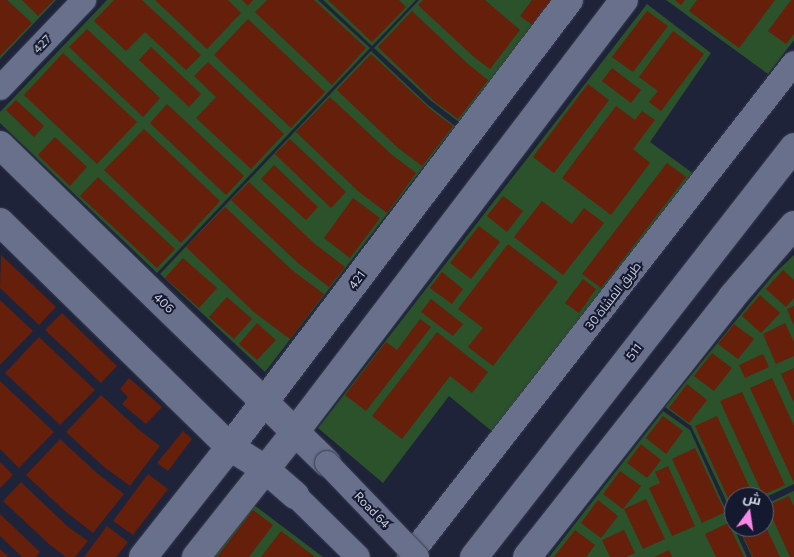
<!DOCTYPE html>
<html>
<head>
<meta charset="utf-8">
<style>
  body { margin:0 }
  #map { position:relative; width:794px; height:557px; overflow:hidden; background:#1e233a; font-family:Commissioner,Cairo,sans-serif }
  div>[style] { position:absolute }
  .green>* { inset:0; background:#2b522a }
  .building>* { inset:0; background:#651f0a }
  .roads { filter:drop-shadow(0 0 1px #373c4e) drop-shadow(0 0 1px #373c4e) }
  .street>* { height:24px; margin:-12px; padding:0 12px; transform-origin:12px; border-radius:12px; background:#68708b }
  .secondary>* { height:28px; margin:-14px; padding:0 14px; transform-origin:14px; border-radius:14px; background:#68708b }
  .bridges { filter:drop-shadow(0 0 1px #373c4e) drop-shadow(0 0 1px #373c4e) }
  .street-bridge>* { height:24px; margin:-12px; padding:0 12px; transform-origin:12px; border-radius:12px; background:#68708b }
  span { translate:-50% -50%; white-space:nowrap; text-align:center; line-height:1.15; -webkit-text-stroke:4px #151930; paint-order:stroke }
  .street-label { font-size:12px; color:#cdd2e1 }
  .north { position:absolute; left:724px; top:487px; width:50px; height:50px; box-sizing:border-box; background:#151930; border:1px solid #5f6377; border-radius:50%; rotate:14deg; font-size:14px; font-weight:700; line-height:20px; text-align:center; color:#cdd2e1 }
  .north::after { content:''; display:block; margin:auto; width:18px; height:22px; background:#fa87e7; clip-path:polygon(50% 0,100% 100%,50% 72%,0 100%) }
</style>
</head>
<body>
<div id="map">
  <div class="green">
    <i style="clip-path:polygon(0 0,56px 0,0 59px)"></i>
    <i style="clip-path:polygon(107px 0,318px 0,370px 48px,157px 273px,0 123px,0 112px)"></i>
    <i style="clip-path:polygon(323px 0,416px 0,372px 46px)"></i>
    <i style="clip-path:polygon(419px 0,556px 0,459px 122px,430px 100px,374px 48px)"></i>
    <i style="clip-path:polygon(666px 0,794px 0,794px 40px,768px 74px)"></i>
    <i style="clip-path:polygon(647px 4px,711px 53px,650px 142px,694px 174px,494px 433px,449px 396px,383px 483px,318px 428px)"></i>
    <i style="clip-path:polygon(371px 51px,428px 105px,455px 126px,265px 372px,160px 274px)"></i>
    <i style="clip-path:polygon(794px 255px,794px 484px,764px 498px,734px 497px,734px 512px,732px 513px,691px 426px,665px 407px,773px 275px)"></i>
    <i style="clip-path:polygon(663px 411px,690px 430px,747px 557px,549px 557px)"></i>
    <i style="clip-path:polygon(794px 491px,794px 557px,752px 557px,738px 527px,764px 527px,764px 505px)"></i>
    <i style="clip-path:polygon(254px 505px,323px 557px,214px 557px)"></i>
  </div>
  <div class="building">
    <i style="clip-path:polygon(0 0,7px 0,32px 23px,0 56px)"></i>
    <i style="clip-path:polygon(22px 0,54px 0,38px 16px)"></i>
    <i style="clip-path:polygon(114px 0,142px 0,201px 55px,186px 70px,145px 32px,126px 51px,94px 21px)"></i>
    <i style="clip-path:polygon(155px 0,228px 0,241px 13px,207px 49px)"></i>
    <i style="clip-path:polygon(242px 0,253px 0,248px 6px)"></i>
    <i style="clip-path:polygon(267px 0,314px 0,366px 48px,332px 85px,255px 12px)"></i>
    <i style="clip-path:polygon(328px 0,399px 0,406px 7px,372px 42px)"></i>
    <i style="clip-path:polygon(423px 0,485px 0,520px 30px,490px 69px,474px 57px,418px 5px)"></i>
    <i style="clip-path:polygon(532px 0,552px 0,534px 26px,520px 16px)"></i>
    <i style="clip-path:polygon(675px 0,685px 0,681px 5px)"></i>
    <i style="clip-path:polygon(697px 0,775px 0,739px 48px,689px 11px)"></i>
    <i style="clip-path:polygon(791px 0,794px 0,794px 34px,786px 44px,768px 31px)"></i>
    <i style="clip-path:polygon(412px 11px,468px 64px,488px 80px,458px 119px,435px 102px,378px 47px)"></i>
    <i style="clip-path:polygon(647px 11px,668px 26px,633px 72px,612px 57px)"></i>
    <i style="clip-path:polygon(248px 19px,325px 92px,291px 128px,214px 55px)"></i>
    <i style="clip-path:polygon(87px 29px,160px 98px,143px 117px,69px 47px)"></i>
    <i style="clip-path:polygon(673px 31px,704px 54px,661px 111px,649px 102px,658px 91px,639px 77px)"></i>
    <i style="clip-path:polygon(151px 47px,201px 94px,189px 107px,139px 60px)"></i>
    <i style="clip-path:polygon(63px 53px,137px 122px,97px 164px,24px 95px)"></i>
    <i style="clip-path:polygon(371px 54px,430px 109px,453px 126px,422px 166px,397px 147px,337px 90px)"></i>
    <i style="clip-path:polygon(208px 62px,284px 134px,251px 169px,196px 118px,216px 97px,194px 76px)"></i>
    <i style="clip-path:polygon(612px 68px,641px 90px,631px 103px,602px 81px)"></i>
    <i style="clip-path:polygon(588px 84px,609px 100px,554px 173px,533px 157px)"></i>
    <i style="clip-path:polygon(330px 97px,391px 154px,416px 173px,387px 213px,359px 192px,296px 132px)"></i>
    <i style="clip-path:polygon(16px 100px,44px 126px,34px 137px,6px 110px)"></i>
    <i style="clip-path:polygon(167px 104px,244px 176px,226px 195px,150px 123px)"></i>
    <i style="clip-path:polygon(616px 106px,635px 120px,642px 111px,655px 120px,633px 149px,650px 163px,611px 215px,562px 178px)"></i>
    <i style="clip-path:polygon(144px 129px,220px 201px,181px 243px,104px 170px)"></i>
    <i style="clip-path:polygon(55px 137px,87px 167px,70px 186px,38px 155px)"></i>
    <i style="clip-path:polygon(290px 139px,346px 192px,331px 208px,275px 154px)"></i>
    <i style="clip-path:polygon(667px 163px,686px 177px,601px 288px,582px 274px)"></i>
    <i style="clip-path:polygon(274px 165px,318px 207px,306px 220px,261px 179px)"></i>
    <i style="clip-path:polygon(98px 177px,175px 249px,157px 268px,80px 196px)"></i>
    <i style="clip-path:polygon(249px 182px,315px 244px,345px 267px,329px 287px,298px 263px,231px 200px)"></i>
    <i style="clip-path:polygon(503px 196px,523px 211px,507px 232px,487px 216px)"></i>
    <i style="clip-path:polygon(353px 198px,380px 218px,350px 258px,324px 238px)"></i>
    <i style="clip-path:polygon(542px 201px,572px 224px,584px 208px,604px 223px,563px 275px,514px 237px)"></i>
    <i style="clip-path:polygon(225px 207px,292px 270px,324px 294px,290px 339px,255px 313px,186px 247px)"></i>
    <i style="clip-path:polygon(479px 226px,500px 242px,471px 279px,450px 263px)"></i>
    <i style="clip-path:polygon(508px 244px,558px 282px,493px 366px,468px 347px,483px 328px,458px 309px)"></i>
    <i style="clip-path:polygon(1px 255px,56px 307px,39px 325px,0 288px)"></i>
    <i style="clip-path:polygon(183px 258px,217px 288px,199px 308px,165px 278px)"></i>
    <i style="clip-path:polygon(783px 270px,794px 280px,794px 298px,786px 307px,766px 289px)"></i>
    <i style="clip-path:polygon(442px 272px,463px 289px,452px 304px,430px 288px)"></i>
    <i style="clip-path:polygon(583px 279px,596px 289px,579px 313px,565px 303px)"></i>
    <i style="clip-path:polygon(760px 295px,780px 313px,761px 333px,742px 316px)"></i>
    <i style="clip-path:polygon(227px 297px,252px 319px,234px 339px,209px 317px)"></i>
    <i style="clip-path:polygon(431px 299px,463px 324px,453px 336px,421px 312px)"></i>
    <i style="clip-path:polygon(0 300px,33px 331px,0 365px)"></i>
    <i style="clip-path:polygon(794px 306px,794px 326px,787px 309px)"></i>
    <i style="clip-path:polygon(62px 313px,117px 366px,101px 383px,45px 330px)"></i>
    <i style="clip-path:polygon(420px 319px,431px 327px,366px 411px,345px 395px,386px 342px,397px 350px)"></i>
    <i style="clip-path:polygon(257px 323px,276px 340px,257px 360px,239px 344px)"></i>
    <i style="clip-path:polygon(785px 323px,794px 342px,794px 356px,776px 364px,763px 334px)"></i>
    <i style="clip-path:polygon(734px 324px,754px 339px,738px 359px,718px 344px)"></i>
    <i style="clip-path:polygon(437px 332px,488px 372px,472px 393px,450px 376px,402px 439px,372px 416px)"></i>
    <i style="clip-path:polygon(39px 337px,95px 390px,60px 425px,5px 373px)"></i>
    <i style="clip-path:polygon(712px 353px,732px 368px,714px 391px,694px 376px)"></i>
    <i style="clip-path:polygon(763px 354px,769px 367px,745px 378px,739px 365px)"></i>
    <i style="clip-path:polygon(794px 368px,794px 403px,781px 374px)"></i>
    <i style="clip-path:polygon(129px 378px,162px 407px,146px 424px,122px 404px,128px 397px,120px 389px)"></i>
    <i style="clip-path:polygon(772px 378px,794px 426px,794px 483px,750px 388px)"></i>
    <i style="clip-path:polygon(0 381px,54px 432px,19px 468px,0 449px)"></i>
    <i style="clip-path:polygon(687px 384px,707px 400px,689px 423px,669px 408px)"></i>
    <i style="clip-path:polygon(742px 392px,785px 485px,763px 495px,720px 401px)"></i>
    <i style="clip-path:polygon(101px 395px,137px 428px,160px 446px,130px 486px,104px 467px,66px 432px)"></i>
    <i style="clip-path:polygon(663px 416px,683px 431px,666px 454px,646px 438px)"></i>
    <i style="clip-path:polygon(717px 416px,754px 497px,734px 497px,733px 509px,695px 426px)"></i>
    <i style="clip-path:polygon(183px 431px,192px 439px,168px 471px,157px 463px)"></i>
    <i style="clip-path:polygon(60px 439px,98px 474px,124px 494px,93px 533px,66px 512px,26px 475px)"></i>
    <i style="clip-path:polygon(641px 444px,661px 460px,647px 478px,627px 463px)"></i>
    <i style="clip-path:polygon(695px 448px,725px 512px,702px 523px,672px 459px)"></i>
    <i style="clip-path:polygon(0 462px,13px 475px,0 488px)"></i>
    <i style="clip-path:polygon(668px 466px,695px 526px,672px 536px,649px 488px,660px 483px,655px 472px)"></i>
    <i style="clip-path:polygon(620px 471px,641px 486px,623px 509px,603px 494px)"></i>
    <i style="clip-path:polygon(148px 474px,168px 489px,133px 535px,113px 521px)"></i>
    <i style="clip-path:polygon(21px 482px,67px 526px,88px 541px,75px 557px,66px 557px,50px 545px,3px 501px)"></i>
    <i style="clip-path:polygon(789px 496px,794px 507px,794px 557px,790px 557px,767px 506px)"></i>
    <i style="clip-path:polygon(646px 499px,665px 539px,643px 549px,624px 509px)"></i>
    <i style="clip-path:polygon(598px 500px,618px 516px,601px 538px,581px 523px)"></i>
    <i style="clip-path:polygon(253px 510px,273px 525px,249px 557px,217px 557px)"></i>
    <i style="clip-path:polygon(0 514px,40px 552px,36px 557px,22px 557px,0 536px)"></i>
    <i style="clip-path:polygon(728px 523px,744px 557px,716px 557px,705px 534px)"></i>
    <i style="clip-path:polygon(764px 523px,780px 557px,753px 557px,739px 527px,764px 527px)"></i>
    <i style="clip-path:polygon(107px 526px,128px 542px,116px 557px,84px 557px)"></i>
    <i style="clip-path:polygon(575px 530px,595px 545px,586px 557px,554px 557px)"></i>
    <i style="clip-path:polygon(624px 530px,635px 553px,626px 557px,610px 557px,602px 540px)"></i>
    <i style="clip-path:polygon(281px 531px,315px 557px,261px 557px)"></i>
    <i style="clip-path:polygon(0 549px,9px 557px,0 557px)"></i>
    <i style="clip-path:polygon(669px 550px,672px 557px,654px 557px)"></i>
  </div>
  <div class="roads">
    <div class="street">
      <i style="left:0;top:88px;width:122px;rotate:-46.3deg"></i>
      <i style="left:295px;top:495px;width:88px;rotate:44.5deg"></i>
      <i style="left:409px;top:557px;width:626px;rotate:-52.07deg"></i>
    </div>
    <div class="secondary">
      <i style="left:0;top:145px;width:456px;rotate:44.2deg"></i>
      <i style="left:0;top:222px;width:322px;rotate:44.4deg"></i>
      <i style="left:230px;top:447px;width:41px;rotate:32.2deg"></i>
      <i style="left:265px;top:469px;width:40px;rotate:41deg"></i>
      <i style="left:143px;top:557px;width:140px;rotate:-51.7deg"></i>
      <i style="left:230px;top:447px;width:561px;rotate:-52.82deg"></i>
      <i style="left:196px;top:557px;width:159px;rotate:-51.6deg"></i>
      <i style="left:295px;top:432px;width:543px;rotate:-52.71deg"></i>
      <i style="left:474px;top:557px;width:520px;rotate:-52.03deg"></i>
      <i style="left:527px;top:557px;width:331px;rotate:-51.7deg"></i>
      <i style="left:732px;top:297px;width:95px;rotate:-49.3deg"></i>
    </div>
  </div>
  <div class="bridges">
    <div class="street-bridge">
      <i style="left:327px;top:463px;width:130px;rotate:46.2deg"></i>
    </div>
  </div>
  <div class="street-label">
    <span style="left:42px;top:44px;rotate:-47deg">427</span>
    <span style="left:357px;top:280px;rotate:-53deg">421</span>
    <span style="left:613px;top:296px;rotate:-52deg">طريق المشاة 30</span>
    <span style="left:164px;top:303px;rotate:44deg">406</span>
    <span style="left:634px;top:352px;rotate:-52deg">511</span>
    <span style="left:372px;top:510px;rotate:46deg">Road 64</span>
  </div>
  <div class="north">ش</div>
</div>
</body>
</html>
